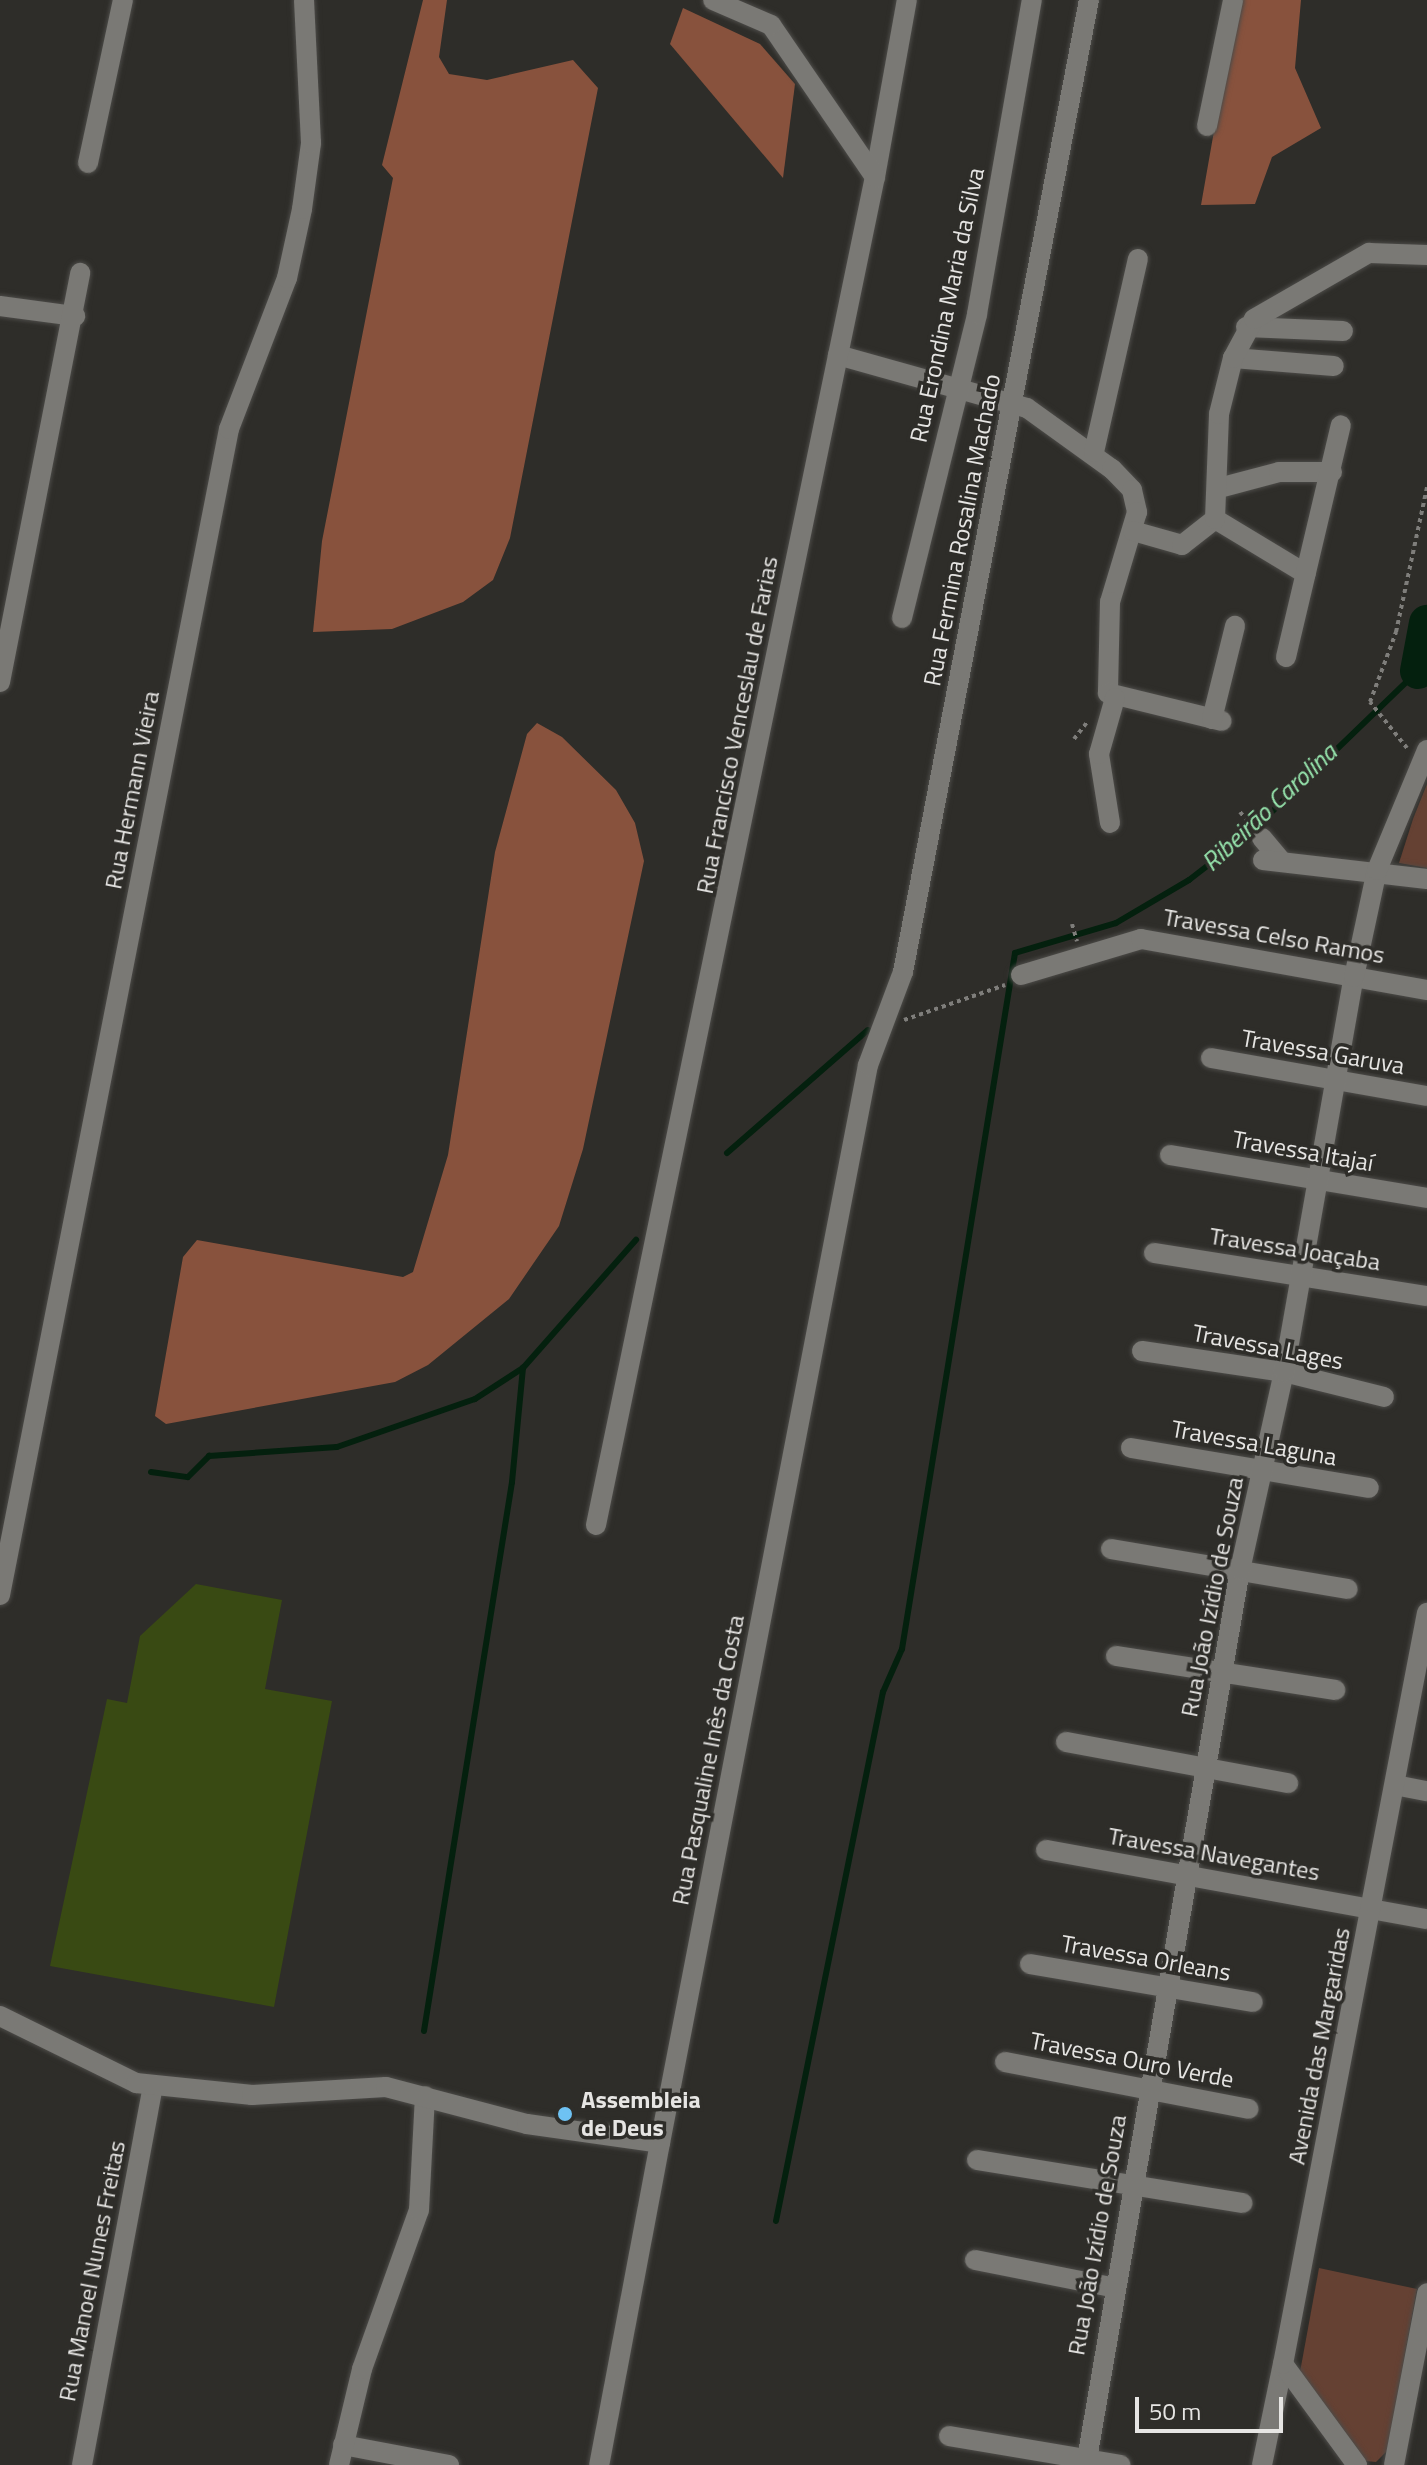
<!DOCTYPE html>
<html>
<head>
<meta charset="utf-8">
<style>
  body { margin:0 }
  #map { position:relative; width:1427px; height:2465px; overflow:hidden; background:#2e2d29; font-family:"Titillium Web",sans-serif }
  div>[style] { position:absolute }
  .green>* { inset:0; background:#654133 }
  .forest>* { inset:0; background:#88523d }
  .stream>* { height:6px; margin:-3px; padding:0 3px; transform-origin:3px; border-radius:3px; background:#04200e }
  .river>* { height:36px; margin:-18px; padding:0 18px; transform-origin:18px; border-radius:18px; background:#04200e }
  .building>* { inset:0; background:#394a13 }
  .path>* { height:4px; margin-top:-2px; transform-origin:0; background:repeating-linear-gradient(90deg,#7f7e7b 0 4px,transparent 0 8px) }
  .roads { filter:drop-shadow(0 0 2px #4c4b48) drop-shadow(0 0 2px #4c4b48) }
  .minor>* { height:20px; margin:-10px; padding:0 10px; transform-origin:10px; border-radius:10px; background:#7a7975 }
  .tertiary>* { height:20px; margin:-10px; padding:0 10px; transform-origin:10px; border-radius:10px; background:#7a7975 }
  .secondary>* { height:20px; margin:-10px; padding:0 10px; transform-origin:10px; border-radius:10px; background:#7a7975 }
  .dots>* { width:22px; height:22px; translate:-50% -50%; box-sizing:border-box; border:4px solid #2e2d29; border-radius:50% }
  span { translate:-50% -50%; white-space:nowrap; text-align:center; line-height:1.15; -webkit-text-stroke:7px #2e2d29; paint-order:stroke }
  .street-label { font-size:24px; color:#e6e5e3 }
  .poi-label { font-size:24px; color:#e6e5e3; font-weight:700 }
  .left { translate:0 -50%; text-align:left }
  .water-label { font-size:26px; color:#97e6ae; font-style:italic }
  .scale { position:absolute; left:1135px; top:2397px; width:148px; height:36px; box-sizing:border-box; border:4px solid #e6e5e3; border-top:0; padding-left:10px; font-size:24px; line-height:28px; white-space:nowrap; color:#e6e5e3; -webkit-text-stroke:6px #2e2d29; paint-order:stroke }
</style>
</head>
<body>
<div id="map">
  <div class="green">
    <i style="clip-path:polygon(1427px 784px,1427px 868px,1399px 863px,1413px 819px)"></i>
    <i style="clip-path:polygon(1319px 2268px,1417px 2289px,1387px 2451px,1376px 2462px,1365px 2461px,1300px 2372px)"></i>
  </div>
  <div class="forest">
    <i style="clip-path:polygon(423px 0,447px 0,439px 57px,449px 74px,487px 80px,573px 60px,598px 88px,510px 538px,493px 580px,463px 602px,392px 629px,313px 632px,322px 541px,393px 178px,382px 165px)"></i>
    <i style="clip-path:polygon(1237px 0,1301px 0,1295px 68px,1321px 128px,1272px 157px,1255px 204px,1201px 205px)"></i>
    <i style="clip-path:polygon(683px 8px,760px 44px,795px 84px,783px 178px,670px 44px)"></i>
    <i style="clip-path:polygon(537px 723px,562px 737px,616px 790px,635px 823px,644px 861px,583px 1149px,559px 1226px,509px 1299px,428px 1365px,395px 1382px,166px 1424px,155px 1416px,183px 1257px,197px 1240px,403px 1277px,413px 1272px,448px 1155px,495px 852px,527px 734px)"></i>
  </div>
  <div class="stream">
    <i style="left:727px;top:1153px;width:187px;rotate:-41.1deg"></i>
    <i style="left:151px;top:1472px;width:37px;rotate:8deg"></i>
    <i style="left:188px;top:1477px;width:30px;rotate:-45deg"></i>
    <i style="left:209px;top:1456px;width:128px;rotate:-4deg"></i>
    <i style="left:337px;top:1447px;width:146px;rotate:-19.2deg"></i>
    <i style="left:475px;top:1399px;width:57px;rotate:-32.9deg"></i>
    <i style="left:523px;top:1368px;width:171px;rotate:-48.6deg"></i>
    <i style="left:424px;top:2031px;width:556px;rotate:-80.89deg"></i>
    <i style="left:512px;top:1482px;width:115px;rotate:-84.5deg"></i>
    <i style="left:776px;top:2221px;width:540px;rotate:-78.57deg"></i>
    <i style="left:883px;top:1692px;width:47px;rotate:-66.2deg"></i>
    <i style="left:902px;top:1649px;width:705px;rotate:-80.78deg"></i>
    <i style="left:1015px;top:953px;width:105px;rotate:-16.5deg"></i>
    <i style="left:1116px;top:923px;width:85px;rotate:-30.5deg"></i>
    <i style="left:1189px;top:880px;width:78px;rotate:-37.7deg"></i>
    <i style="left:1251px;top:832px;width:232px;rotate:-44deg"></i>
    <i style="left:1418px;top:671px;width:13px;rotate:45deg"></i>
  </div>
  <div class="river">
    <i style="left:1418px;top:671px;width:49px;rotate:-79.4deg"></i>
  </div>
  <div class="building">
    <i style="clip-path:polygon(196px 1584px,282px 1600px,265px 1689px,332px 1701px,274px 2007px,50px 1966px,107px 1699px,127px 1703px,140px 1636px)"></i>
  </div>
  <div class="path">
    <i style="left:1074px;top:739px;width:23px;rotate:-52deg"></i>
    <i style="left:1407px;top:748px;width:59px;rotate:-128.8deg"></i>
    <i style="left:1370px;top:702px;width:75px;rotate:-69.6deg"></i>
    <i style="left:1396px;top:632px;width:148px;rotate:-77.9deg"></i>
    <i style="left:1240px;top:812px;width:16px;rotate:50deg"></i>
    <i style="left:1072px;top:924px;width:18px;rotate:74deg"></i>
    <i style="left:904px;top:1020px;width:107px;rotate:-19.1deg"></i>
  </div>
  <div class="roads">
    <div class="minor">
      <i style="left:1207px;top:126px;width:129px;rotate:-78.3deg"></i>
      <i style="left:88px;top:163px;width:167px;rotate:-77.9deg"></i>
      <i style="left:875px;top:177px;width:180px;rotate:-79.8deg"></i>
      <i style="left:0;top:306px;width:76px;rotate:7.6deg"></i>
      <i style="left:1246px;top:327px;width:97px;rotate:2.4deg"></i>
      <i style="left:838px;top:355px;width:196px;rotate:15.7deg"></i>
      <i style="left:1027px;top:408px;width:105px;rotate:35.7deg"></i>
      <i style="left:1112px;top:469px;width:29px;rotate:46deg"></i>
      <i style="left:1132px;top:490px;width:23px;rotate:77deg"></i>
      <i style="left:1137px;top:512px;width:94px;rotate:106.7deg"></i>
      <i style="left:1110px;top:602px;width:91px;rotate:91.3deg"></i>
      <i style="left:1108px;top:693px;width:117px;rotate:13.8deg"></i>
      <i style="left:1233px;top:358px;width:101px;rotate:4.5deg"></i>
      <i style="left:1094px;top:452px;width:198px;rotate:-77.2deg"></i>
      <i style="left:1219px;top:488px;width:62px;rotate:-14.9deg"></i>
      <i style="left:1279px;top:472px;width:53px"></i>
      <i style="left:1215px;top:519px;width:106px;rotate:31.1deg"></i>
      <i style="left:1133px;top:531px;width:51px;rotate:15.9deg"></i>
      <i style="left:1182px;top:545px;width:42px;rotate:-38.2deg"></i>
      <i style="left:1215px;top:519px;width:105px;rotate:-87.8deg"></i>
      <i style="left:1219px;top:414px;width:58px;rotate:-76deg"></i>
      <i style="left:1233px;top:358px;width:44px;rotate:-61.7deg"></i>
      <i style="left:1254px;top:319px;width:133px;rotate:-29.9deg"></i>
      <i style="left:1369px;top:253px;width:58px;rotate:2deg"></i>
      <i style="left:902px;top:618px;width:313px;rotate:-76.1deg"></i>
      <i style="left:977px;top:314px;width:319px;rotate:-80.1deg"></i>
      <i style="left:1286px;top:657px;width:238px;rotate:-76.7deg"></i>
      <i style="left:0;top:682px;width:417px;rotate:-78.9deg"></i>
      <i style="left:1212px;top:719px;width:96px;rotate:-76.1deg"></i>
      <i style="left:1110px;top:823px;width:70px;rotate:-99.1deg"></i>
      <i style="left:1099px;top:754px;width:58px;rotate:-74.1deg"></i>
      <i style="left:1262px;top:838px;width:31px;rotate:50deg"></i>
      <i style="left:1263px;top:860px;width:165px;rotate:6.6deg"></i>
      <i style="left:1021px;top:975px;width:125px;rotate:-16.7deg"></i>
      <i style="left:1141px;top:939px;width:291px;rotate:10.1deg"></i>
      <i style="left:1211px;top:1058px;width:219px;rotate:10deg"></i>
      <i style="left:1170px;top:1155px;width:261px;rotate:9.5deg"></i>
      <i style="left:1154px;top:1253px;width:276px;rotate:9deg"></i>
      <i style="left:1142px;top:1351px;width:144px;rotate:8.4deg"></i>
      <i style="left:1284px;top:1372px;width:103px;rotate:14deg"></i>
      <i style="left:1131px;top:1448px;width:241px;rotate:9.5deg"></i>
      <i style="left:596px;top:1525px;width:1377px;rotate:-78.31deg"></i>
      <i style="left:875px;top:177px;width:184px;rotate:-124.4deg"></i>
      <i style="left:771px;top:25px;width:63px;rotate:-156.7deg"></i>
      <i style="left:1111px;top:1549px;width:240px;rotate:9.6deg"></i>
      <i style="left:1116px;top:1656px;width:222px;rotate:8.8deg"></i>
      <i style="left:1066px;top:1742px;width:226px;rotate:10.5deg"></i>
      <i style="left:1395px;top:1785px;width:33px;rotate:11deg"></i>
      <i style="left:1046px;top:1850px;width:387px;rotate:10.3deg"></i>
      <i style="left:1030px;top:1964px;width:226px;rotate:9.7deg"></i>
      <i style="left:1005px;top:2062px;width:248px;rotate:10.9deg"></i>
      <i style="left:660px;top:2143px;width:1098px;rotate:-79.08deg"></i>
      <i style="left:868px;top:1065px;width:99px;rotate:-69.4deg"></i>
      <i style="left:903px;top:972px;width:990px;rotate:-79.17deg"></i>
      <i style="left:977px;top:2160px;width:269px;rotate:9.2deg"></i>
      <i style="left:975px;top:2260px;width:139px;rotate:11.2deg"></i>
      <i style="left:949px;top:2436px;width:174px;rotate:9.6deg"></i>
      <i style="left:343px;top:2445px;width:108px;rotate:10.7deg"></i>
      <i style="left:82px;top:2465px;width:386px;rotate:-79.4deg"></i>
      <i style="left:339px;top:2465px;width:99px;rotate:-76.5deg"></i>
      <i style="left:362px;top:2369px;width:169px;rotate:-70.3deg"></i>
      <i style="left:419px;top:2210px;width:114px;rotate:-87deg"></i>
      <i style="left:1262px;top:2465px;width:103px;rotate:-78.3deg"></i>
      <i style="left:1394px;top:2465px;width:175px;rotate:-79.1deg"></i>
    </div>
    <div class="tertiary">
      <i style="left:0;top:1595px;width:1188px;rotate:-78.89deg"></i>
      <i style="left:229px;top:429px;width:162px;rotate:-69deg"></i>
      <i style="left:287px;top:278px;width:71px;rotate:-77.7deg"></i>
      <i style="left:302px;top:209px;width:67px;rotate:-82.2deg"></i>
      <i style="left:311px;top:143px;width:143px;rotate:-92.8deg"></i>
      <i style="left:1086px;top:2465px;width:908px;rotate:-80.24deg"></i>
      <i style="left:1240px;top:1570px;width:203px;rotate:-77.5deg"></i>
      <i style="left:1284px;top:1372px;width:401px;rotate:-80deg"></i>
      <i style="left:1354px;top:977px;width:109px;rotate:-77.9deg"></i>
      <i style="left:1377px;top:870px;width:130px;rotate:-67.4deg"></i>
      <i style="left:1357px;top:2465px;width:125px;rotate:-126.2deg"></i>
      <i style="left:1283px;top:2364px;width:765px;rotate:-79.15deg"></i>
    </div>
    <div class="secondary">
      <i style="left:0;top:2016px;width:152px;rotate:26.2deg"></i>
      <i style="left:136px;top:2083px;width:117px;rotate:5.9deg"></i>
      <i style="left:252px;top:2095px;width:134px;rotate:-3.4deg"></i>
      <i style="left:386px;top:2087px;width:146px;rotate:14.7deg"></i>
      <i style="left:527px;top:2124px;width:134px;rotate:8.1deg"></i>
      <i style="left:660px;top:2143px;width:328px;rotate:100.7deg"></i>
    </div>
  </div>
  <div class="dots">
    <i style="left:565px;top:2114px;background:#6ec2f3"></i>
  </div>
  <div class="street-label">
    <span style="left:947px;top:305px;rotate:-78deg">Rua Erondina Maria da Silva</span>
    <span style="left:962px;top:530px;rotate:-79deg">Rua Fermina Rosalina Machado</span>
    <span style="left:737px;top:725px;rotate:-79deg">Rua Francisco Venceslau de Farias</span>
    <span style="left:132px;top:790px;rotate:-79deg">Rua Hermann Vieira</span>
    <span style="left:1274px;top:936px;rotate:10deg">Travessa Celso Ramos</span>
    <span style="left:1323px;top:1052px;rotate:10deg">Travessa Garuva</span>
    <span style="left:1303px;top:1151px;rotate:10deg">Travessa Itajaí</span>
    <span style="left:1295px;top:1249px;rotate:9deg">Travessa Joaçaba</span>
    <span style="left:1268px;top:1347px;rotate:11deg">Travessa Lages</span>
    <span style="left:1254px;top:1443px;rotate:10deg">Travessa Laguna</span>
    <span style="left:1212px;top:1597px;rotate:-79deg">Rua João Izídio de Souza</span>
    <span style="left:708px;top:1760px;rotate:-79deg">Rua Pasqualine Inês da Costa</span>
    <span style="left:1214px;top:1854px;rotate:10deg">Travessa Navegantes</span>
    <span style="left:1146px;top:1958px;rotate:10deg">Travessa Orleans</span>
    <span style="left:1319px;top:2046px;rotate:-79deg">Avenida das Margaridas</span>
    <span style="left:1132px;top:2060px;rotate:11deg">Travessa Ouro Verde</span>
    <span style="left:1097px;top:2235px;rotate:-80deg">Rua João Izídio de Souza</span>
    <span style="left:92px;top:2271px;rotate:-79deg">Rua Manoel Nunes Freitas</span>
  </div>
  <div class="poi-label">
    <span class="left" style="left:581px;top:2114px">Assembleia<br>de Deus</span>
  </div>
  <div class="water-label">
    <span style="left:1269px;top:807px;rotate:-43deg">Ribeirão Carolina</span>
  </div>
  <div class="scale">50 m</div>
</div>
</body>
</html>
